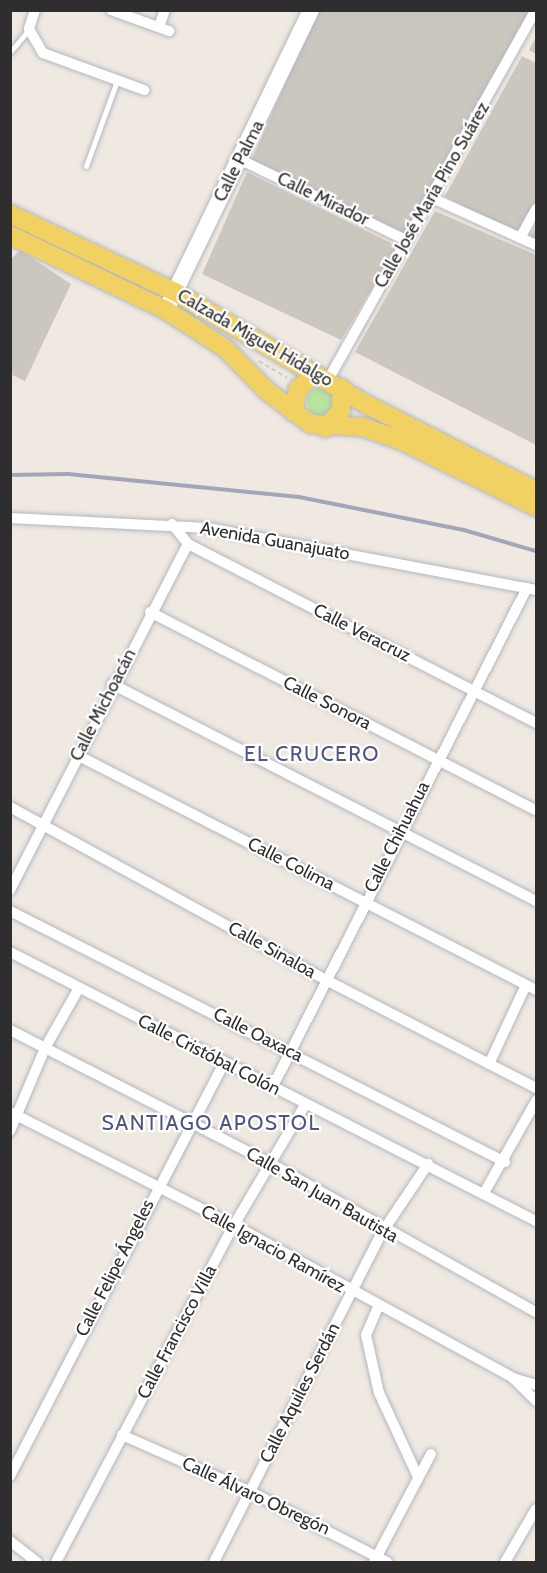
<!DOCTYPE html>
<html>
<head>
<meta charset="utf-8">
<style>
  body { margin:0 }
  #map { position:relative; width:547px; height:1573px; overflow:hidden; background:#efe9e1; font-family:Cabin,sans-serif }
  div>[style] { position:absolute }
  .green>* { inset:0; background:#b6e59e }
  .round { border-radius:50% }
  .building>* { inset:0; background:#cbc7bf }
  .path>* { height:2px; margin-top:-1px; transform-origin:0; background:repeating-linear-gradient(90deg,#c9c9c9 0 4.5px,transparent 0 7.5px) }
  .roads { filter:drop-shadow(0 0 2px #b4b7c1) drop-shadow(0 0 2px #b4b7c1) }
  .lane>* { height:5px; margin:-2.5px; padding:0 2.5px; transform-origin:2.5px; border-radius:2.5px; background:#fff }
  .street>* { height:10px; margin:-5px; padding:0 5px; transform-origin:5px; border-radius:5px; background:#fff }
  .secondary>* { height:16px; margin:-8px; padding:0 8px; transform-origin:8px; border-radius:8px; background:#fff }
  .primary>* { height:18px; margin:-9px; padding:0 9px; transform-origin:9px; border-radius:9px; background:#f2d163 }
  .rail>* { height:4px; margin:-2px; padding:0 2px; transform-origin:2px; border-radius:2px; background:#a3a6b8 }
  span { translate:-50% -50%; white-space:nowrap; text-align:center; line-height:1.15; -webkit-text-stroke:4.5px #fff; paint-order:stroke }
  .street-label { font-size:18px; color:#2e2e2e }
  .quarter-label { font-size:21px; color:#4d5680; letter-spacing:1.5px }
  .frame { position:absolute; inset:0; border:12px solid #2e2e2e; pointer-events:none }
</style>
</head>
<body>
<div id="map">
  <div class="green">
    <i class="round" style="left:307px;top:388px;width:28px;height:28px"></i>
  </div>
  <div class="building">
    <i style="clip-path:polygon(317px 10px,536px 10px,406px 240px,250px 164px)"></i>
    <i style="clip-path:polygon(536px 37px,536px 54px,529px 50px)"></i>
    <i style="clip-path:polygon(522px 56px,536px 63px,536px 206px,520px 238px,445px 196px)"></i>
    <i style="clip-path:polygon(247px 172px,397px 246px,341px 340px,202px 274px)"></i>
    <i style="clip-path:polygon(435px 211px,536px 255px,536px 445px,355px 352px)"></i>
    <i style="clip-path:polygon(536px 226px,536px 240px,530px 237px)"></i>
    <i style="clip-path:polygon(20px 250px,71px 284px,25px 381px,10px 374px,10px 260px)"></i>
  </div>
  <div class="path">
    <i style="left:259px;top:361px;width:33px;rotate:31deg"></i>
  </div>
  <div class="roads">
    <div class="lane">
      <i style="left:10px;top:52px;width:30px;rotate:-50deg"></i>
      <i style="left:86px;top:166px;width:90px;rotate:-70deg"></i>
    </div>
    <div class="street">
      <i style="left:35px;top:10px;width:20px;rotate:108deg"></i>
      <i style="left:29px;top:29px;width:28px;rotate:60deg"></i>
      <i style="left:43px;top:53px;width:108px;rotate:20.1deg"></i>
      <i style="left:111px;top:10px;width:62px;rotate:19.9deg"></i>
      <i style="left:159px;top:27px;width:18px;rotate:-71deg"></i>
      <i style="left:239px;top:159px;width:186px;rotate:25.9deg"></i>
      <i style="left:432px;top:198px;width:114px;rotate:24.3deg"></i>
      <i style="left:520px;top:238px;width:33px;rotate:-61deg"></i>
      <i style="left:328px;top:380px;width:424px;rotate:-60.7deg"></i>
      <i style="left:10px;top:518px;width:198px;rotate:2.9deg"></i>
      <i style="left:208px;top:528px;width:334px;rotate:10.7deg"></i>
      <i style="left:172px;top:524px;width:26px;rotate:51deg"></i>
      <i style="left:188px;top:544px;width:391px;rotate:27.2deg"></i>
      <i style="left:150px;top:612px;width:434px;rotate:27.2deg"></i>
      <i style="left:112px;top:684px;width:476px;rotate:27.1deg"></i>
      <i style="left:77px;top:755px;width:516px;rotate:27.11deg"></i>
      <i style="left:10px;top:807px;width:358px;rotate:28.7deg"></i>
      <i style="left:324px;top:979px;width:238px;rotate:27.2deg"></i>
      <i style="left:10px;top:890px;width:389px;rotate:-62.8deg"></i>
      <i style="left:10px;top:911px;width:555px;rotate:26.89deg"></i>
      <i style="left:10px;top:952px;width:591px;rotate:27.09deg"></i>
      <i style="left:10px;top:1030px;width:292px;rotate:27.1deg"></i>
      <i style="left:270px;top:1163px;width:305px;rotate:29.3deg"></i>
      <i style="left:489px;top:1064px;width:87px;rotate:-64.9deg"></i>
      <i style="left:272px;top:1088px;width:561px;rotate:-62.98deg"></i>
      <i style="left:10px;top:1112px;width:251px;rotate:26.8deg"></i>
      <i style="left:234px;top:1225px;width:318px;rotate:28.7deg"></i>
      <i style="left:513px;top:1378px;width:24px;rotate:17deg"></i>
      <i style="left:10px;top:1131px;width:90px;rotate:-67.1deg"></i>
      <i style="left:45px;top:1048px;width:69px;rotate:-60.5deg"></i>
      <i style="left:484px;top:1193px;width:106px;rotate:-60.5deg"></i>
      <i style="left:378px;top:1307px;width:30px;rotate:113deg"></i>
      <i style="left:366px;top:1335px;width:59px;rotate:77.4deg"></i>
      <i style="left:379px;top:1393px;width:93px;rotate:65.1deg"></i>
      <i style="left:513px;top:1378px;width:33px;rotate:45deg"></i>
      <i style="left:122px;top:1435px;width:141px;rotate:23.8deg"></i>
      <i style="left:251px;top:1492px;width:153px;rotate:27.2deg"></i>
      <i style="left:10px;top:1476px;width:465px;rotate:-62.6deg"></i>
      <i style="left:10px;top:1541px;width:34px;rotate:38deg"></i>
      <i style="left:56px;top:1562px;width:381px;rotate:-62.2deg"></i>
      <i style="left:234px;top:1225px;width:139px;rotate:-59.4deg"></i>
      <i style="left:214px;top:1562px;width:372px;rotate:-63deg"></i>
      <i style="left:383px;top:1231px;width:81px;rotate:-56.1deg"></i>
      <i style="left:374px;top:1562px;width:122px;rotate:-62.2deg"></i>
      <i style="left:505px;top:1562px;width:61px;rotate:-59.7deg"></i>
    </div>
    <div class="secondary">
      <i style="left:166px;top:310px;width:333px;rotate:-64.2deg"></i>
    </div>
    <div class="primary">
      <i style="left:10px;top:214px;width:183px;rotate:25.3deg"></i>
      <i style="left:175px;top:292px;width:221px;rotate:30.4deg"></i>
      <i style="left:366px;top:404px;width:191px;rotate:27.1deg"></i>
      <i style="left:10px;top:235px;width:173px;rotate:25.7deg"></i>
      <i style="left:166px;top:310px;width:72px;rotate:33deg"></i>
      <i style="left:226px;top:349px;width:59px;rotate:45.7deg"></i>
      <i style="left:267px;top:391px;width:55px;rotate:36.9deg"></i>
      <i style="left:311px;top:424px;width:52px;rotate:3.3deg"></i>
      <i style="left:363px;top:427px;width:41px;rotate:19.7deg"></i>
      <i style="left:402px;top:441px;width:149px;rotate:26.2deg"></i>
      <i style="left:293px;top:412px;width:24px;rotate:-78deg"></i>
      <i style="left:298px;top:389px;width:23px;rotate:-41deg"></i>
      <i style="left:325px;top:428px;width:23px;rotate:-47deg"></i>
      <i style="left:341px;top:411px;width:23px;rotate:-88deg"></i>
    </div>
  </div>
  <div class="rail">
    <i style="left:10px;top:475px;width:58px;rotate:-1deg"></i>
    <i style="left:68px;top:474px;width:232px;rotate:5.7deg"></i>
    <i style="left:299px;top:497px;width:168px;rotate:11.3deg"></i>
    <i style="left:464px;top:530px;width:75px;rotate:16.3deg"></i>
  </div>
  <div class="street-label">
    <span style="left:239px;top:161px;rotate:-63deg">Calle Palma</span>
    <span style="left:432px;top:195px;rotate:-60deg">Calle José María Pino Suárez</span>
    <span style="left:323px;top:199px;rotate:26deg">Calle Mirador</span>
    <span style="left:255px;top:338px;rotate:30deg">Calzada Miguel Hidalgo</span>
    <span style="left:275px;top:541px;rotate:10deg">Avenida Guanajuato</span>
    <span style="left:362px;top:633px;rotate:27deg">Calle Veracruz</span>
    <span style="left:327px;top:703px;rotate:27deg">Calle Sonora</span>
    <span style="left:103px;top:705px;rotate:-63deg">Calle Michoacán</span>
    <span style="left:397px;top:837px;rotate:-63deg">Calle Chihuahua</span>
    <span style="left:291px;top:864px;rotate:27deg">Calle Colima</span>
    <span style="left:272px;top:950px;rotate:29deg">Calle Sinaloa</span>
    <span style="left:258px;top:1035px;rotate:27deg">Calle Oaxaca</span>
    <span style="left:209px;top:1055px;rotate:27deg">Calle Cristóbal Colón</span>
    <span style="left:322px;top:1195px;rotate:30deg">Calle San Juan Bautista</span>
    <span style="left:273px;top:1249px;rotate:29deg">Calle Ignacio Ramírez</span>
    <span style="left:115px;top:1268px;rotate:-63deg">Calle Felipe Ángeles</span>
    <span style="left:177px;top:1332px;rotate:-62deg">Calle Francisco Villa</span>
    <span style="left:300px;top:1393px;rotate:-63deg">Calle Aquiles Serdán</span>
    <span style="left:256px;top:1496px;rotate:25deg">Calle Álvaro Obregón</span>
  </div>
  <div class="quarter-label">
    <span style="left:312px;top:754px">EL CRUCERO</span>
    <span style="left:211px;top:1123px">SANTIAGO APOSTOL</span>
  </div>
  <div class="frame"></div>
</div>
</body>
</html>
